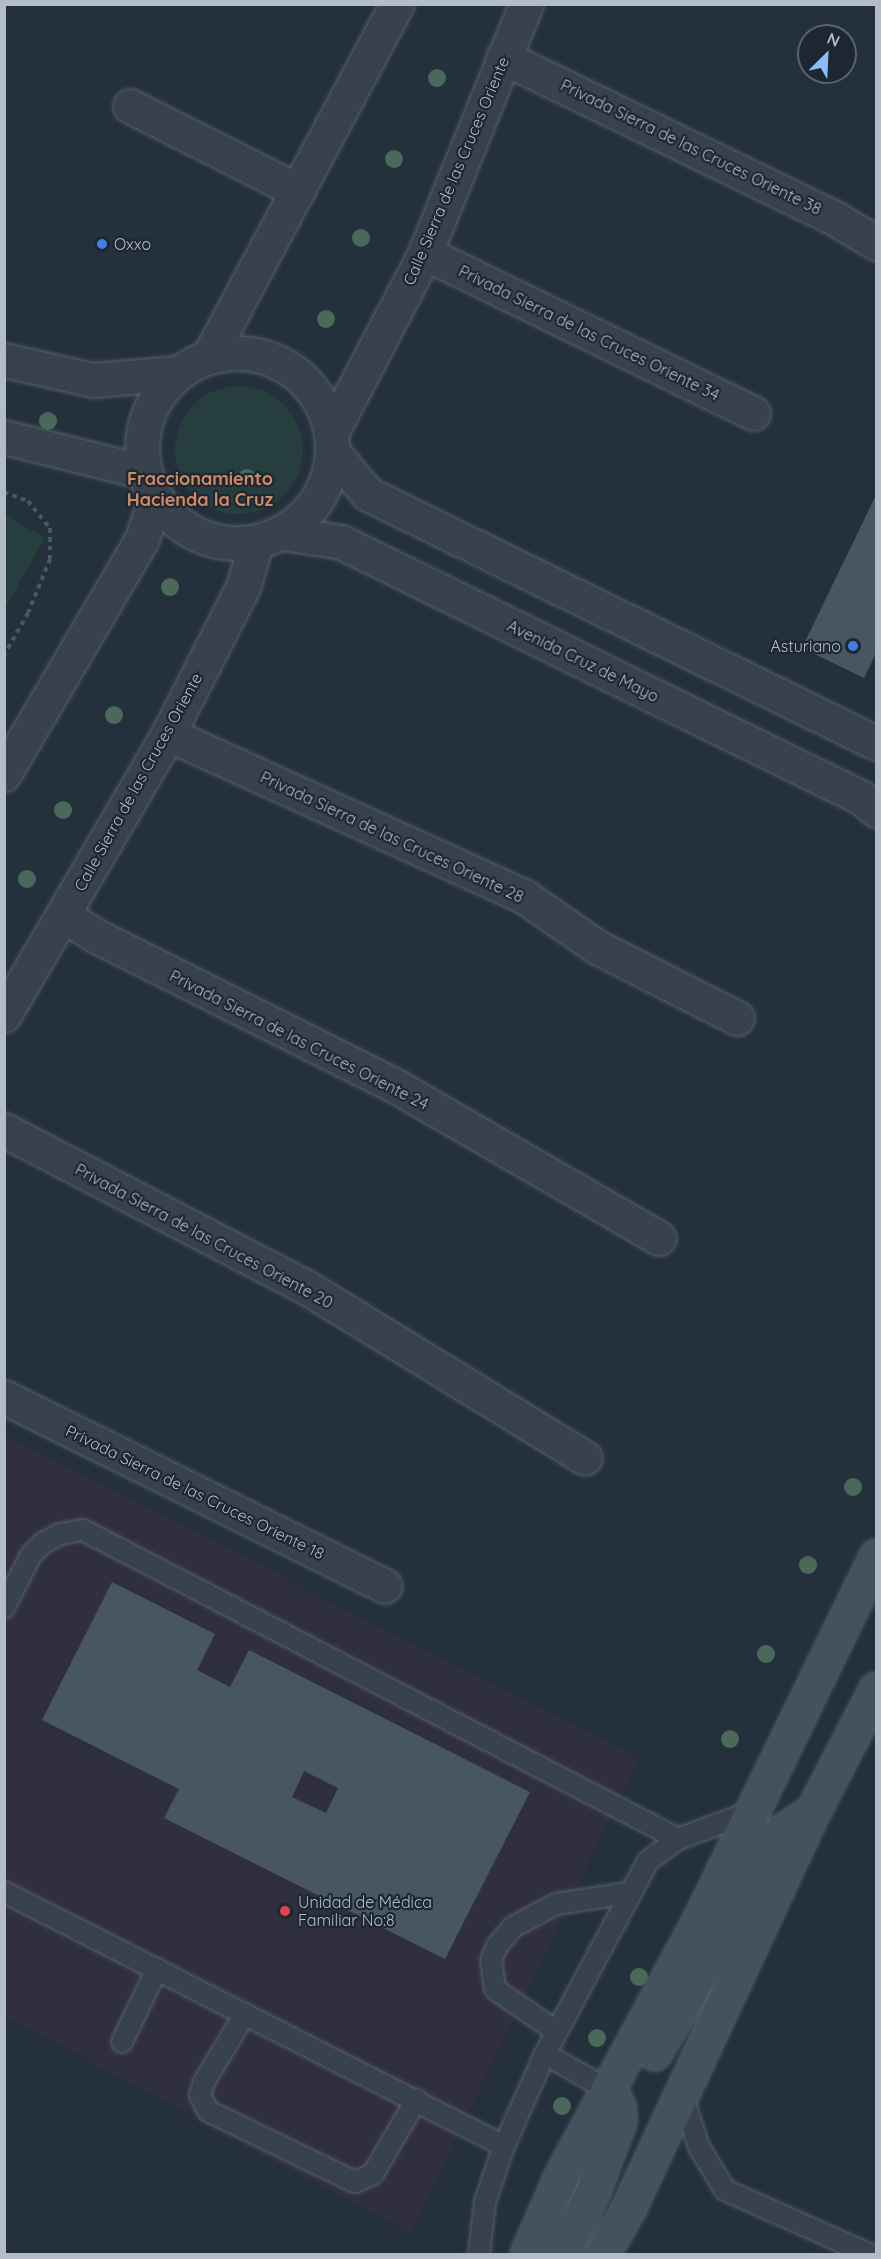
<!DOCTYPE html>
<html>
<head>
<meta charset="utf-8">
<style>
  body { margin:0 }
  #map { position:relative; width:881px; height:2259px; overflow:hidden; background:#24303c; font-family:Quicksand,sans-serif }
  div>[style] { position:absolute }
  .medical>* { inset:0; background:#302f3d }
  .green>* { inset:0; background:#273e3e }
  .round { border-radius:50% }
  .building>* { inset:0; background:#485663 }
  .path>* { height:4px; margin-top:-2px; transform-origin:0; background:repeating-linear-gradient(90deg,#465b5c 0 4.5px,transparent 0 9px) }
  .roads { filter:drop-shadow(0 0 2px #56606a) drop-shadow(0 0 2px #56606a) }
  .lane>* { height:20px; margin:-10px; padding:0 10px; transform-origin:10px; border-radius:10px; background:#37424c }
  .street>* { height:33px; margin:-16.5px; padding:0 16.5px; transform-origin:16.5px; border-radius:16.5px; background:#37424c }
  .street>.ring { margin:-16.5px; padding:0; box-sizing:content-box; background:none; border:33px solid #37424c; border-radius:50% }
  .secondary>* { height:33px; margin:-16.5px; padding:0 16.5px; transform-origin:16.5px; border-radius:16.5px; background:#46515f }
  .trees>* { width:18px; height:18px; margin:-9px; border-radius:50%; background:#4b6959 }
  .dots>* { width:16px; height:16px; translate:-50% -50%; box-sizing:border-box; border:3px solid #1d2731; border-radius:50% }
  span { translate:-50% -50%; white-space:nowrap; text-align:center; line-height:1.15; -webkit-text-stroke:4.5px #1d2731; paint-order:stroke }
  .street-label { font-size:16px; color:#b3bdc8 }
  .poi-label { font-size:16px; color:#b3bdc8 }
  .left { translate:0 -50%; text-align:left }
  .right { translate:-100% -50%; text-align:right }
  .neighbourhood-label { font-size:18px; color:#d28a64; font-weight:700 }
  .frame { position:absolute; inset:0; border:6px solid #b3bdc8; pointer-events:none }
  .north { position:absolute; left:797px; top:24px; width:60px; height:60px; box-sizing:border-box; background:#1d2731; border:2px solid #59636d; border-radius:50%; rotate:24deg; font-size:16px; font-weight:700; line-height:24px; text-align:center; color:#b3bdc8 }
  .north::after { content:''; display:block; margin:auto; width:21px; height:27px; background:#8abdf5; clip-path:polygon(50% 0,100% 100%,50% 72%,0 100%) }
</style>
</head>
<body>
<div id="map">
  <div class="medical">
    <i style="clip-path:polygon(4px 1434px,639px 1759px,410px 2234px,5px 2016px)"></i>
  </div>
  <div class="green">
    <i class="round" style="left:175px;top:386px;width:128px;height:128px"></i>
    <i style="clip-path:polygon(5px 515px,45px 538px,5px 608px)"></i>
  </div>
  <div class="building">
    <i style="clip-path:polygon(876px 495px,876px 653px,864px 678px,802px 648px)"></i>
    <i style="clip-path:polygon(evenodd,112px 1582px,215px 1634px,197px 1670px,230px 1687px,249px 1650px,530px 1792px,445px 1959px,164px 1818px,179px 1789px,42px 1720px,112px 1582px,304px 1771px,338px 1788px,326px 1813px,292px 1797px,304px 1771px)"></i>
  </div>
  <div class="path">
    <i style="left:4px;top:492px;width:26px;rotate:21deg"></i>
    <i style="left:28px;top:501px;width:35px;rotate:51deg"></i>
    <i style="left:50px;top:528px;width:31px;rotate:90deg"></i>
    <i style="left:50px;top:559px;width:58px;rotate:112.2deg"></i>
    <i style="left:28px;top:613px;width:48px;rotate:119.7deg"></i>
  </div>
  <div class="roads">
    <div class="lane">
      <i style="left:4px;top:1608px;width:59px;rotate:-63deg"></i>
      <i style="left:31px;top:1555px;width:17px;rotate:-45deg"></i>
      <i style="left:43px;top:1543px;width:19px;rotate:-28deg"></i>
      <i style="left:60px;top:1534px;width:23px;rotate:-10deg"></i>
      <i style="left:83px;top:1530px;width:670px;rotate:27.44deg"></i>
      <i style="left:4px;top:1892px;width:561px;rotate:26.93deg"></i>
      <i style="left:245px;top:2014px;width:79px;rotate:121.1deg"></i>
      <i style="left:204px;top:2082px;width:14px;rotate:107deg"></i>
      <i style="left:200px;top:2095px;width:18px;rotate:63deg"></i>
      <i style="left:208px;top:2111px;width:163px;rotate:25.8deg"></i>
      <i style="left:355px;top:2182px;width:20px;rotate:-24deg"></i>
      <i style="left:373px;top:2174px;width:86px;rotate:-59.8deg"></i>
      <i style="left:557px;top:2032px;width:75px;rotate:-145.3deg"></i>
      <i style="left:495px;top:1989px;width:28px;rotate:-98deg"></i>
      <i style="left:491px;top:1961px;width:16px;rotate:-68deg"></i>
      <i style="left:497px;top:1946px;width:25px;rotate:-50deg"></i>
      <i style="left:513px;top:1927px;width:49px;rotate:-28.1deg"></i>
      <i style="left:556px;top:1904px;width:74px;rotate:-8.6deg"></i>
      <i style="left:122px;top:2042px;width:81px;rotate:-64.4deg"></i>
      <i style="left:545px;top:2054px;width:75px;rotate:29.6deg"></i>
      <i style="left:682px;top:2095px;width:55px;rotate:71.9deg"></i>
      <i style="left:699px;top:2147px;width:50px;rotate:58.8deg"></i>
      <i style="left:725px;top:2190px;width:158px;rotate:24deg"></i>
      <i style="left:479px;top:2254px;width:52px;rotate:-83.4deg"></i>
      <i style="left:485px;top:2202px;width:59px;rotate:-71.3deg"></i>
      <i style="left:504px;top:2146px;width:101px;rotate:-66deg"></i>
      <i style="left:545px;top:2054px;width:219px;rotate:-61.9deg"></i>
      <i style="left:648px;top:1861px;width:37px;rotate:-36deg"></i>
      <i style="left:678px;top:1839px;width:78px;rotate:-20.3deg"></i>
    </div>
    <div class="street">
      <i style="left:503px;top:57px;width:370px;rotate:25.9deg"></i>
      <i style="left:836px;top:219px;width:47px;rotate:31deg"></i>
      <i style="left:130px;top:106px;width:188px;rotate:26.8deg"></i>
      <i style="left:425px;top:253px;width:365px;rotate:26deg"></i>
      <i class="ring" style="left:142px;top:353px;width:157px;height:157px"></i>
      <i style="left:209px;top:356px;width:399px;rotate:-61.9deg"></i>
      <i style="left:4px;top:360px;width:91px;rotate:12.7deg"></i>
      <i style="left:93px;top:380px;width:84px;rotate:-4.8deg"></i>
      <i style="left:332px;top:431px;width:201px;rotate:-62.4deg"></i>
      <i style="left:425px;top:253px;width:269px;rotate:-67.9deg"></i>
      <i style="left:4px;top:437px;width:144px;rotate:14deg"></i>
      <i style="left:332px;top:451px;width:56px;rotate:50.1deg"></i>
      <i style="left:368px;top:494px;width:566px;rotate:26.11deg"></i>
      <i style="left:283px;top:533px;width:59px;rotate:8.8deg"></i>
      <i style="left:341px;top:542px;width:580px;rotate:26.17deg"></i>
      <i style="left:862px;top:798px;width:18px;rotate:41deg"></i>
      <i style="left:168px;top:734px;width:392px;rotate:24.5deg"></i>
      <i style="left:525px;top:897px;width:88px;rotate:34.8deg"></i>
      <i style="left:597px;top:947px;width:157px;rotate:26.9deg"></i>
      <i style="left:4px;top:774px;width:273px;rotate:-59.6deg"></i>
      <i style="left:142px;top:539px;width:42px;rotate:-72deg"></i>
      <i style="left:63px;top:915px;width:41px;rotate:32.2deg"></i>
      <i style="left:98px;top:937px;width:337px;rotate:26.6deg"></i>
      <i style="left:399px;top:1088px;width:300px;rotate:30deg"></i>
      <i style="left:4px;top:1015px;width:325px;rotate:-59.7deg"></i>
      <i style="left:168px;top:734px;width:165px;rotate:-63deg"></i>
      <i style="left:243px;top:587px;width:46px;rotate:-73.5deg"></i>
      <i style="left:4px;top:1130px;width:340px;rotate:27.5deg"></i>
      <i style="left:306px;top:1287px;width:327px;rotate:31.5deg"></i>
      <i style="left:4px;top:1397px;width:425px;rotate:26.4deg"></i>
    </div>
    <div class="secondary">
      <i style="left:654px;top:2053px;width:137px;rotate:-59.7deg"></i>
      <i style="left:723px;top:1935px;width:109px;rotate:-63.2deg"></i>
      <i style="left:772px;top:1838px;width:49px;rotate:-33.4deg"></i>
      <i style="left:527px;top:2254px;width:85px;rotate:-66.4deg"></i>
      <i style="left:561px;top:2176px;width:288px;rotate:-61.6deg"></i>
      <i style="left:698px;top:1923px;width:408px;rotate:-64.1deg"></i>
      <i style="left:561px;top:2254px;width:68px;rotate:-63.1deg"></i>
      <i style="left:592px;top:2193px;width:77px;rotate:-69.4deg"></i>
      <i style="left:619px;top:2121px;width:15px;rotate:-94deg"></i>
      <i style="left:618px;top:2106px;width:17px;rotate:-118deg"></i>
      <i style="left:602px;top:2254px;width:52px;rotate:-60deg"></i>
      <i style="left:628px;top:2209px;width:439px;rotate:-65.1deg"></i>
      <i style="left:813px;top:1811px;width:137px;rotate:-62.7deg"></i>
    </div>
  </div>
  <div class="trees">
    <i style="left:437px;top:78px"></i>
    <i style="left:394px;top:159px"></i>
    <i style="left:361px;top:238px"></i>
    <i style="left:326px;top:319px"></i>
    <i style="left:48px;top:421px"></i>
    <i style="left:247px;top:478px"></i>
    <i style="left:170px;top:587px"></i>
    <i style="left:114px;top:715px"></i>
    <i style="left:63px;top:810px"></i>
    <i style="left:27px;top:879px"></i>
    <i style="left:853px;top:1487px"></i>
    <i style="left:808px;top:1565px"></i>
    <i style="left:766px;top:1654px"></i>
    <i style="left:730px;top:1739px"></i>
    <i style="left:639px;top:1977px"></i>
    <i style="left:597px;top:2038px"></i>
    <i style="left:562px;top:2106px"></i>
  </div>
  <div class="dots">
    <i style="left:102px;top:244px;background:#3f7fe0"></i>
    <i style="left:853px;top:646px;background:#3f7fe0"></i>
    <i style="left:285px;top:1911px;background:#e0444e"></i>
  </div>
  <div class="street-label">
    <span style="left:691px;top:147px;rotate:26deg">Privada Sierra de las Cruces Oriente 38</span>
    <span style="left:456px;top:171px;rotate:-67deg">Calle Sierra de las Cruces Oriente</span>
    <span style="left:589px;top:333px;rotate:26deg">Privada Sierra de las Cruces Oriente 34</span>
    <span style="left:583px;top:661px;rotate:26deg">Avenida Cruz de Mayo</span>
    <span style="left:138px;top:782px;rotate:-61deg">Calle Sierra de las Cruces Oriente</span>
    <span style="left:392px;top:837px;rotate:25deg">Privada Sierra de las Cruces Oriente 28</span>
    <span style="left:299px;top:1040px;rotate:27deg">Privada Sierra de las Cruces Oriente 24</span>
    <span style="left:204px;top:1236px;rotate:28deg">Privada Sierra de las Cruces Oriente 20</span>
    <span style="left:195px;top:1492px;rotate:26deg">Privada Sierra de las Cruces Oriente 18</span>
  </div>
  <div class="poi-label">
    <span class="left" style="left:114px;top:244px">Oxxo</span>
    <span class="right" style="left:841px;top:646px">Asturiano</span>
    <span class="left" style="left:298px;top:1911px">Unidad de Médica<br>Familiar No:8</span>
  </div>
  <div class="neighbourhood-label">
    <span style="left:200px;top:490px">Fraccionamiento<br>Hacienda la Cruz</span>
  </div>
  <div class="frame"></div>
  <div class="north">N</div>
</div>
</body>
</html>
